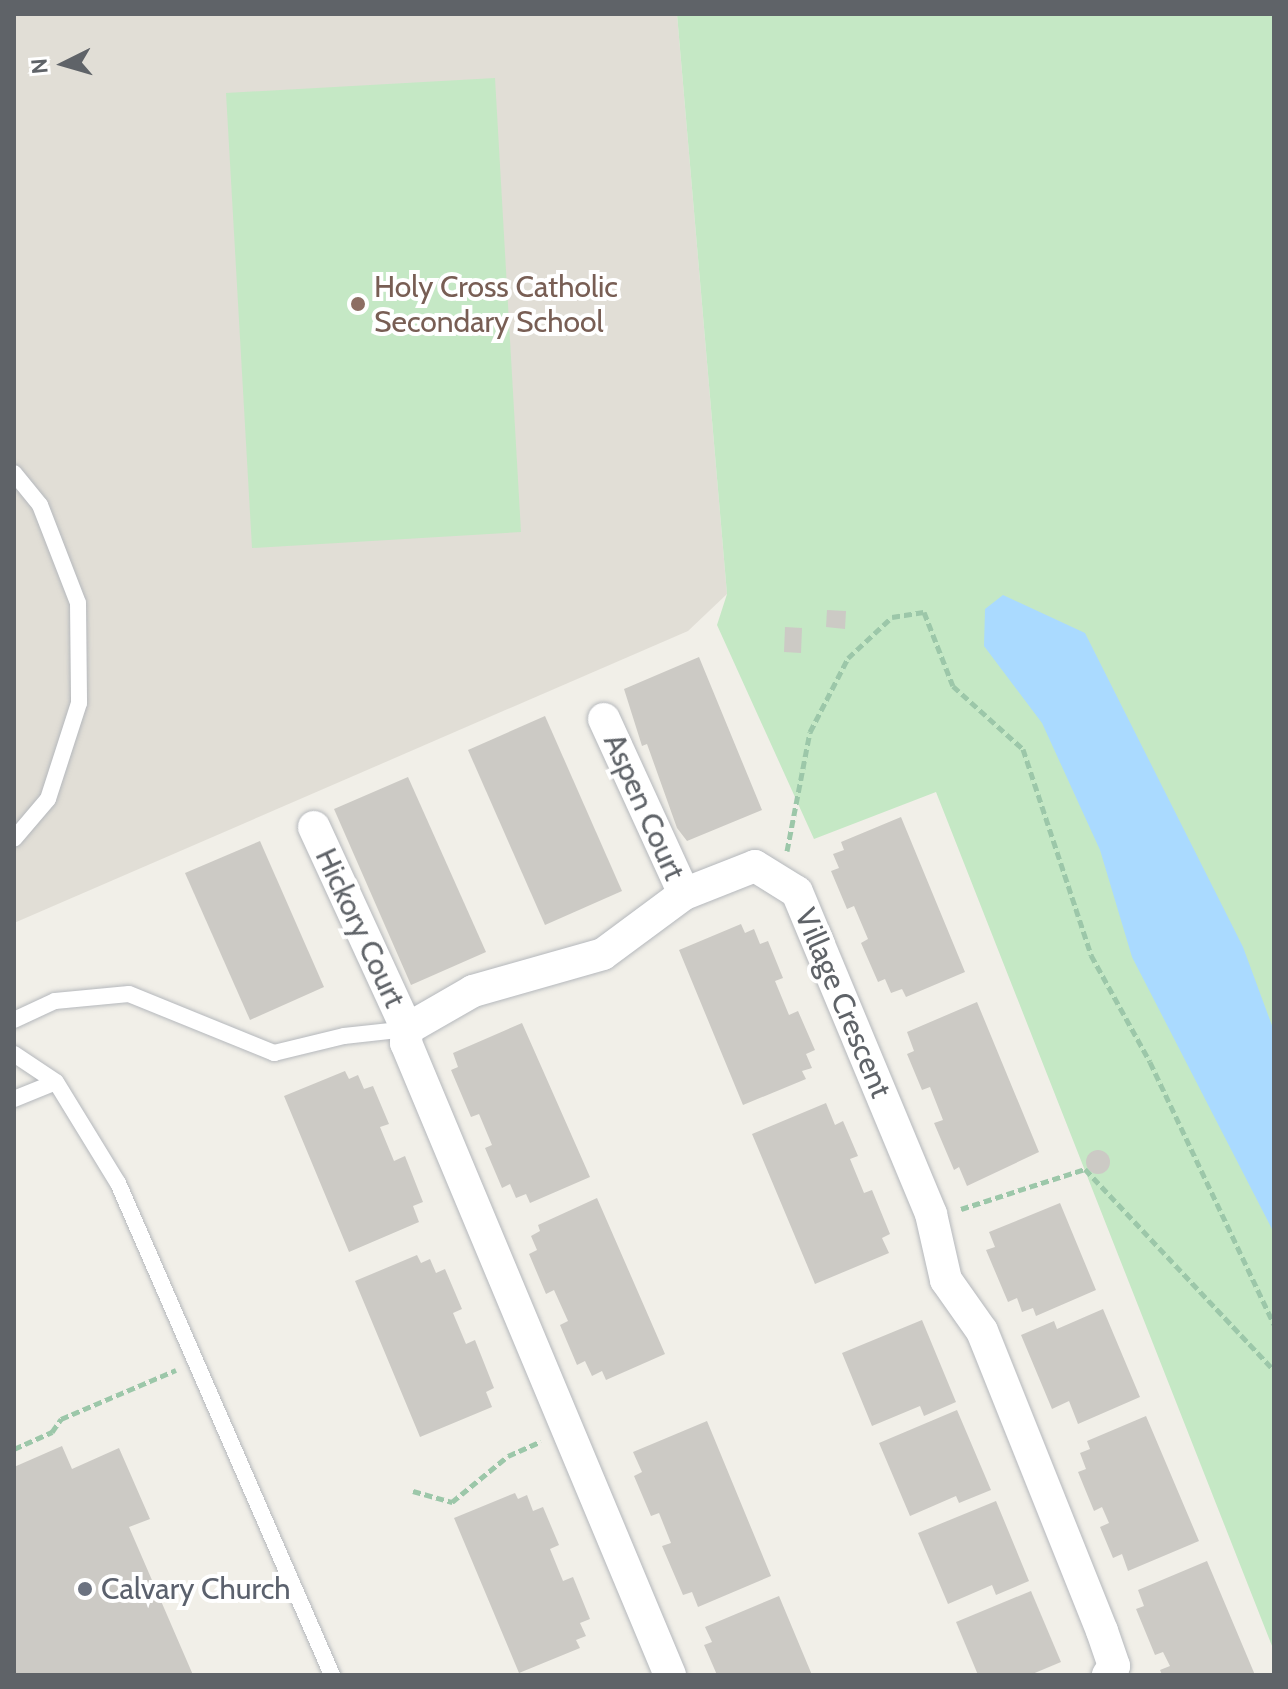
<!DOCTYPE html>
<html>
<head>
<meta charset="utf-8">
<style>
  body { margin:0 }
  #map { position:relative; width:1288px; height:1689px; overflow:hidden; background:#f1efe8; font-family:Cabin,sans-serif }
  div>[style] { position:absolute }
  .education>* { inset:0; background:#e1ded6 }
  .green>* { inset:0; background:#c5e8c5 }
  .water>* { inset:0; background:#aadaff }
  .building>* { inset:0; background:#cccac5 }
  .round { border-radius:50% }
  .path>* { height:5px; margin-top:-2.5px; transform-origin:0; background:repeating-linear-gradient(90deg,#9cc7a9 0 8px,transparent 0 12px) }
  .roads { filter:drop-shadow(0 0 2px #b5b8bc) drop-shadow(0 0 2px #b5b8bc) }
  .service>* { height:16px; margin:-8px; padding:0 8px; transform-origin:8px; border-radius:8px; background:#fff }
  .minor>* { height:32px; margin:-16px; padding:0 16px; transform-origin:16px; border-radius:16px; background:#fff }
  .dots>* { width:22px; height:22px; translate:-50% -50%; box-sizing:border-box; border:4px solid #fff; border-radius:50% }
  span { translate:-50% -50%; white-space:nowrap; text-align:center; line-height:1.15; -webkit-text-stroke:8px #fff; paint-order:stroke }
  .education-label { font-size:30px; color:#785e54 }
  .left { translate:0 -50%; text-align:left }
  .street-label { font-size:30px; color:#5f6368 }
  .worship-label { font-size:30px; color:#5b616d }
  .frame { position:absolute; inset:0; border:16px solid #5f6368; pointer-events:none }
  .north { position:absolute; left:24px; top:24px; width:80px; height:80px; -webkit-text-stroke:6px #fff; paint-order:stroke; rotate:265deg; font-size:22px; font-weight:700; line-height:32px; text-align:center; color:#5f6368 }
  .north::after { content:''; display:block; margin:auto; width:28px; height:36px; background:#5f6368; clip-path:polygon(50% 0,100% 100%,50% 72%,0 100%) }
</style>
</head>
<body>
<div id="map">
  <div class="education">
    <i style="clip-path:polygon(14px 14px,677px 14px,727px 594px,688px 631px,14px 923px)"></i>
  </div>
  <div class="green">
    <i style="clip-path:polygon(677px 14px,1274px 14px,1274px 1651px,936px 792px,814px 839px,717px 625px,727px 594px)"></i>
    <i style="clip-path:polygon(495px 78px,521px 532px,252px 548px,226px 93px)"></i>
  </div>
  <div class="water">
    <i style="clip-path:polygon(1003px 595px,1085px 633px,1243px 947px,1274px 1031px,1274px 1233px,1132px 957px,1100px 850px,1042px 723px,984px 646px,985px 609px)"></i>
  </div>
  <div class="building">
    <i style="clip-path:polygon(827px 610px,846px 611px,845px 629px,826px 627px)"></i>
    <i style="clip-path:polygon(785px 627px,802px 628px,801px 653px,784px 652px)"></i>
    <i style="clip-path:polygon(699px 657px,762px 810px,687px 841px,677px 828px,647px 744px,642px 746px,624px 689px)"></i>
    <i style="clip-path:polygon(545px 716px,622px 891px,545px 925px,468px 750px)"></i>
    <i style="clip-path:polygon(408px 777px,486px 952px,411px 985px,334px 809px)"></i>
    <i style="clip-path:polygon(901px 817px,965px 972px,906px 997px,902px 989px,891px 993px,885px 979px,878px 982px,861px 943px,868px 939px,854px 906px,847px 909px,831px 871px,839px 868px,833px 854px,844px 850px,841px 842px)"></i>
    <i style="clip-path:polygon(260px 841px,324px 987px,250px 1020px,185px 873px)"></i>
    <i style="clip-path:polygon(741px 924px,745px 933px,754px 929px,760px 944px,768px 941px,783px 978px,775px 981px,789px 1015px,798px 1011px,815px 1050px,806px 1054px,812px 1068px,802px 1071px,806px 1079px,743px 1105px,679px 950px)"></i>
    <i style="clip-path:polygon(977px 1002px,1039px 1152px,967px 1186px,959px 1167px,954px 1170px,934px 1123px,943px 1120px,930px 1087px,922px 1090px,907px 1054px,914px 1051px,907px 1032px)"></i>
    <i style="clip-path:polygon(522px 1023px,590px 1177px,530px 1203px,526px 1194px,516px 1198px,510px 1184px,502px 1188px,485px 1148px,492px 1145px,479px 1114px,471px 1117px,451px 1070px,458px 1067px,453px 1053px)"></i>
    <i style="clip-path:polygon(345px 1071px,349px 1079px,358px 1075px,364px 1089px,373px 1086px,389px 1124px,380px 1127px,394px 1161px,405px 1156px,423px 1202px,413px 1206px,419px 1222px,349px 1252px,284px 1096px)"></i>
    <i style="clip-path:polygon(826px 1103px,835px 1125px,843px 1121px,858px 1156px,850px 1159px,864px 1193px,872px 1190px,890px 1234px,882px 1238px,889px 1253px,815px 1284px,752px 1134px)"></i>
    <i class="round" style="left:1086px;top:1150px;width:24px;height:24px"></i>
    <i style="clip-path:polygon(597px 1198px,665px 1354px,606px 1380px,602px 1371px,592px 1376px,585px 1361px,577px 1365px,560px 1325px,568px 1321px,554px 1290px,546px 1294px,529px 1254px,537px 1250px,531px 1236px,540px 1231px,538px 1225px)"></i>
    <i style="clip-path:polygon(1060px 1203px,1096px 1290px,1036px 1316px,1033px 1308px,1022px 1312px,1017px 1298px,1008px 1302px,986px 1250px,995px 1247px,989px 1232px)"></i>
    <i style="clip-path:polygon(417px 1255px,421px 1263px,430px 1259px,436px 1273px,445px 1269px,462px 1309px,453px 1313px,466px 1344px,475px 1340px,494px 1388px,486px 1392px,492px 1407px,420px 1437px,355px 1281px)"></i>
    <i style="clip-path:polygon(1103px 1309px,1140px 1397px,1078px 1424px,1069px 1401px,1052px 1409px,1021px 1335px,1054px 1321px,1057px 1329px)"></i>
    <i style="clip-path:polygon(922px 1320px,956px 1402px,924px 1416px,920px 1406px,872px 1426px,842px 1353px)"></i>
    <i style="clip-path:polygon(957px 1410px,991px 1490px,959px 1503px,956px 1496px,910px 1516px,879px 1443px)"></i>
    <i style="clip-path:polygon(1146px 1416px,1199px 1541px,1128px 1571px,1122px 1554px,1113px 1558px,1100px 1527px,1109px 1523px,1102px 1507px,1094px 1511px,1078px 1472px,1086px 1469px,1080px 1453px,1090px 1449px,1087px 1441px)"></i>
    <i style="clip-path:polygon(707px 1421px,771px 1576px,698px 1607px,692px 1592px,683px 1595px,662px 1546px,671px 1543px,659px 1513px,651px 1516px,634px 1476px,642px 1472px,633px 1452px)"></i>
    <i style="clip-path:polygon(62px 1446px,72px 1469px,119px 1448px,150px 1519px,129px 1527px,193px 1675px,14px 1675px,14px 1467px)"></i>
    <i style="clip-path:polygon(515px 1493px,518px 1499px,527px 1495px,533px 1511px,543px 1507px,559px 1545px,550px 1549px,563px 1581px,573px 1577px,590px 1619px,580px 1623px,586px 1636px,576px 1640px,580px 1648px,519px 1673px,454px 1518px)"></i>
    <i style="clip-path:polygon(996px 1501px,1029px 1581px,996px 1595px,992px 1585px,948px 1604px,918px 1533px)"></i>
    <i style="clip-path:polygon(1207px 1561px,1255px 1675px,1162px 1675px,1160px 1670px,1170px 1666px,1163px 1652px,1155px 1655px,1136px 1609px,1144px 1606px,1138px 1590px)"></i>
    <i style="clip-path:polygon(1031px 1591px,1061px 1662px,1030px 1675px,978px 1675px,956px 1622px)"></i>
    <i style="clip-path:polygon(779px 1596px,812px 1675px,717px 1675px,704px 1645px,712px 1642px,705px 1627px)"></i>
  </div>
  <div class="path">
    <i style="left:787px;top:851px;width:121px;rotate:-79.1deg"></i>
    <i style="left:810px;top:732px;width:83px;rotate:-62.8deg"></i>
    <i style="left:848px;top:658px;width:60px;rotate:-43deg"></i>
    <i style="left:892px;top:617px;width:32px;rotate:-9deg"></i>
    <i style="left:924px;top:612px;width:79px;rotate:68.6deg"></i>
    <i style="left:953px;top:686px;width:94px;rotate:42deg"></i>
    <i style="left:1023px;top:749px;width:217px;rotate:71.7deg"></i>
    <i style="left:1091px;top:955px;width:122px;rotate:61.1deg"></i>
    <i style="left:1150px;top:1062px;width:290px;rotate:64.7deg"></i>
    <i style="left:961px;top:1209px;width:130px;rotate:-17.9deg"></i>
    <i style="left:1085px;top:1169px;width:276px;rotate:46.8deg"></i>
    <i style="left:14px;top:1449px;width:42px;rotate:-24.1deg"></i>
    <i style="left:52px;top:1432px;width:16px;rotate:-55deg"></i>
    <i style="left:61px;top:1419px;width:125px;rotate:-23.1deg"></i>
    <i style="left:413px;top:1491px;width:41px;rotate:15.8deg"></i>
    <i style="left:452px;top:1502px;width:72px;rotate:-39.4deg"></i>
    <i style="left:508px;top:1456px;width:36px;rotate:-24deg"></i>
  </div>
  <div class="roads">
    <div class="service">
      <i style="left:14px;top:473px;width:41px;rotate:50.9deg"></i>
      <i style="left:40px;top:505px;width:105px;rotate:68.8deg"></i>
      <i style="left:78px;top:603px;width:100px;rotate:89.4deg"></i>
      <i style="left:79px;top:703px;width:101px;rotate:107.9deg"></i>
      <i style="left:48px;top:799px;width:52px;rotate:130.4deg"></i>
      <i style="left:14px;top:1020px;width:45px;rotate:-24.9deg"></i>
      <i style="left:55px;top:1001px;width:74px;rotate:-5.4deg"></i>
      <i style="left:129px;top:994px;width:157px;rotate:22.1deg"></i>
      <i style="left:274px;top:1053px;width:72px;rotate:-13.7deg"></i>
      <i style="left:344px;top:1036px;width:63px;rotate:-6.3deg"></i>
      <i style="left:14px;top:1054px;width:50px;rotate:33.7deg"></i>
      <i style="left:56px;top:1082px;width:119px;rotate:58.5deg"></i>
      <i style="left:118px;top:1183px;width:537px;rotate:66.49deg"></i>
      <i style="left:14px;top:1099px;width:45px;rotate:-22deg"></i>
    </div>
    <div class="minor">
      <i style="left:604px;top:719px;width:192px;rotate:65.4deg"></i>
      <i style="left:314px;top:827px;width:222px;rotate:65.3deg"></i>
      <i style="left:670px;top:1675px;width:685px;rotate:-112.67deg"></i>
      <i style="left:406px;top:1043px;width:14px;rotate:-86deg"></i>
      <i style="left:407px;top:1029px;width:76px;rotate:-29.9deg"></i>
      <i style="left:473px;top:991px;width:135px;rotate:-15.9deg"></i>
      <i style="left:603px;top:954px;width:101px;rotate:-36.5deg"></i>
      <i style="left:684px;top:894px;width:76px;rotate:-21.5deg"></i>
      <i style="left:755px;top:866px;width:49px;rotate:31.8deg"></i>
      <i style="left:797px;top:892px;width:349px;rotate:67.4deg"></i>
      <i style="left:931px;top:1214px;width:68px;rotate:77.2deg"></i>
      <i style="left:946px;top:1280px;width:62px;rotate:54.8deg"></i>
      <i style="left:982px;top:1331px;width:323px;rotate:68.2deg"></i>
      <i style="left:1102px;top:1631px;width:37px;rotate:71deg"></i>
      <i style="left:1114px;top:1666px;width:11px;rotate:124deg"></i>
    </div>
  </div>
  <div class="dots">
    <i style="left:358px;top:304px;background:#8d6e63"></i>
    <i style="left:85px;top:1589px;background:#6b7280"></i>
  </div>
  <div class="education-label">
    <span class="left" style="left:374px;top:304px">Holy Cross Catholic<br>Secondary School</span>
  </div>
  <div class="street-label">
    <span style="left:644px;top:807px;rotate:66deg">Aspen Court</span>
    <span style="left:360px;top:928px;rotate:65deg">Hickory Court</span>
    <span style="left:843px;top:1003px;rotate:67deg">Village Crescent</span>
  </div>
  <div class="worship-label">
    <span class="left" style="left:101px;top:1589px">Calvary Church</span>
  </div>
  <div class="frame"></div>
  <div class="north">N</div>
</div>
</body>
</html>
